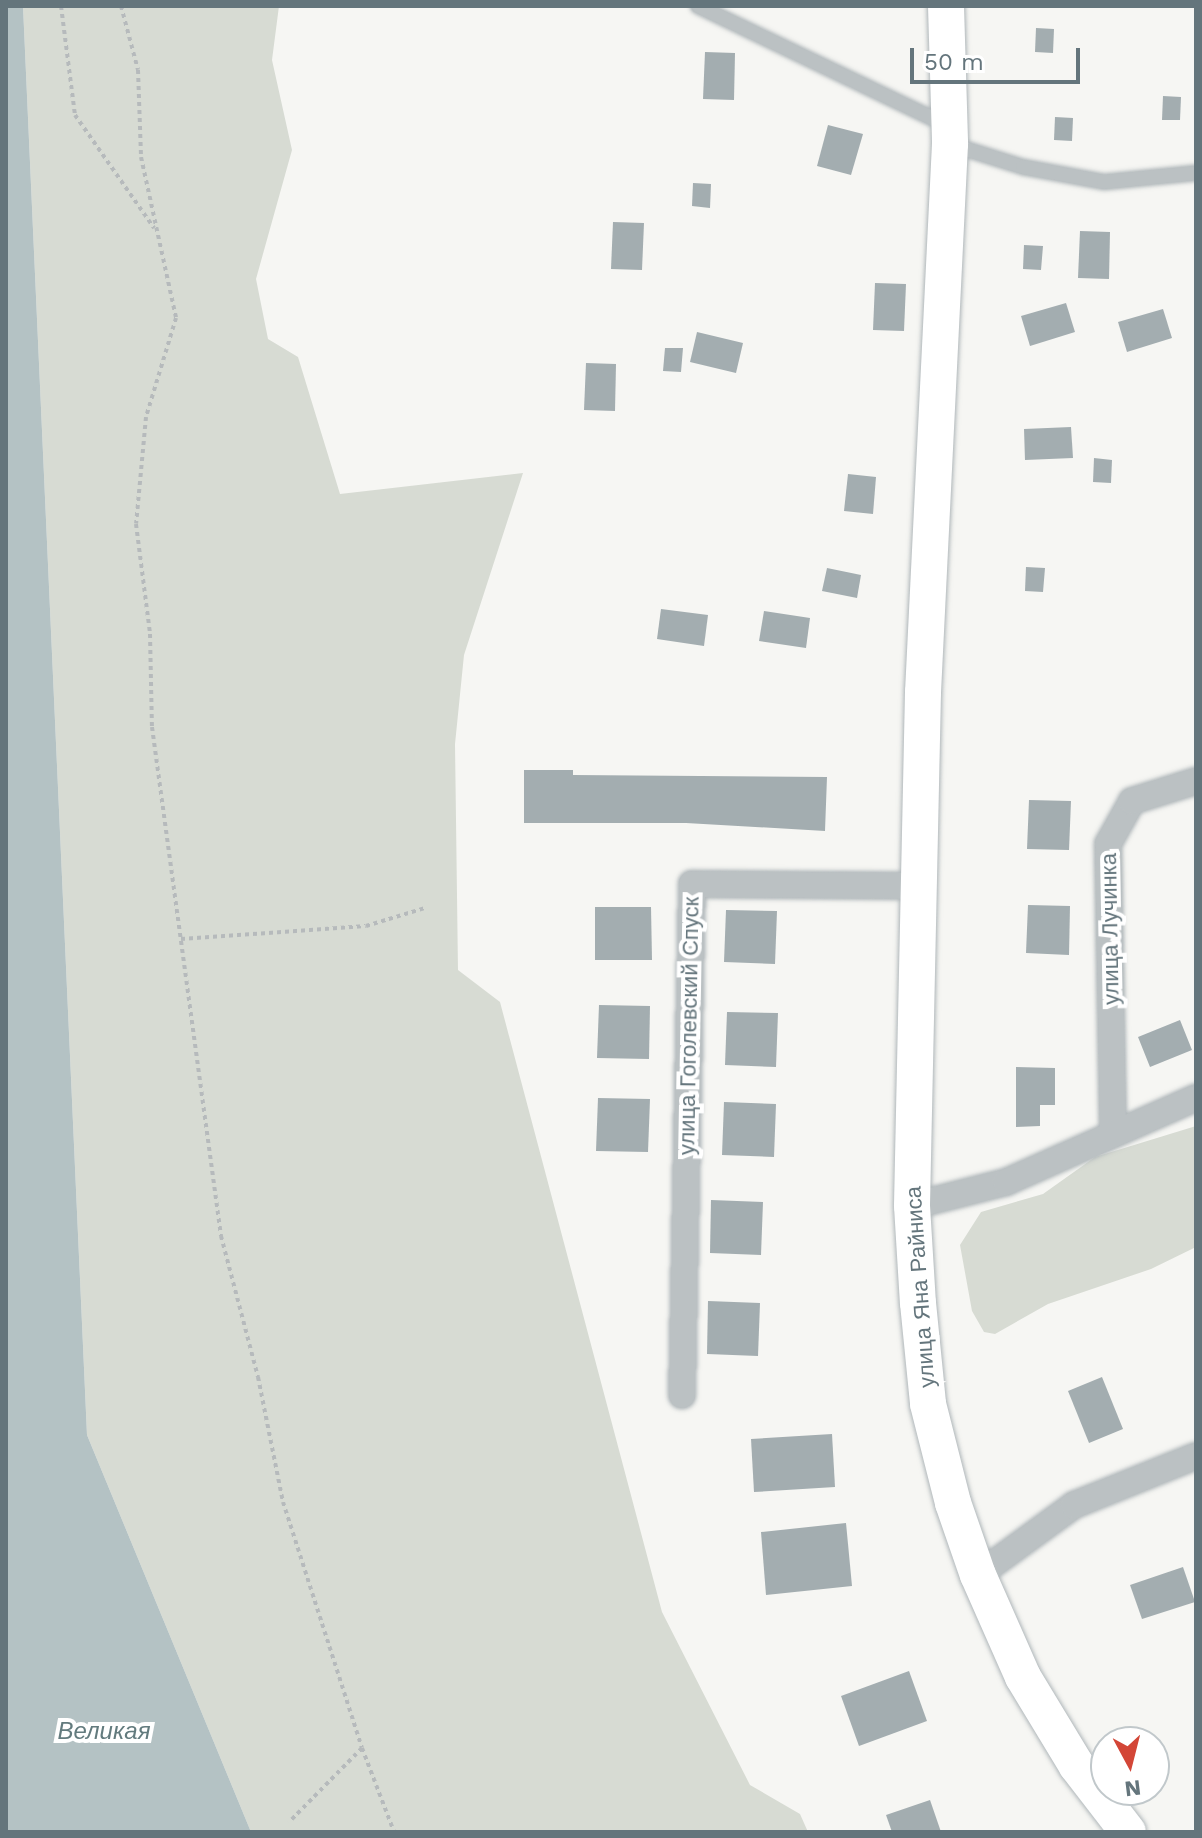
<!DOCTYPE html>
<html>
<head>
<meta charset="utf-8">
<style>
  body { margin:0 }
  #map { position:relative; width:1202px; height:1838px; overflow:hidden; background:#f6f6f3; font-family:"Work Sans",sans-serif }
  div>[style] { position:absolute }
  .green>* { inset:0; background:#d7dbd3 }
  .water>* { inset:0; background:#b4c2c4 }
  .building>* { inset:0; background:#a3adb0 }
  .path>* { height:4px; margin-top:-2px; transform-origin:0; background:repeating-linear-gradient(90deg,#b6babc 0 4px,transparent 0 8px) }
  .roads { filter:drop-shadow(0 0 2px #b0b7ba) drop-shadow(0 0 2px #b0b7ba) }
  .lane>* { height:14px; margin:-7px; padding:0 7px; transform-origin:7px; border-radius:7px; background:#bbc1c3 }
  .street>* { height:26px; margin:-13px; padding:0 13px; transform-origin:13px; border-radius:13px; background:#bbc1c3 }
  .secondary>* { height:36px; margin:-18px; padding:0 18px; transform-origin:18px; border-radius:18px; background:#fff }
  span { translate:-50% -50%; white-space:nowrap; text-align:center; line-height:1.15; -webkit-text-stroke:8px #fff; paint-order:stroke }
  .street-label { font-size:22px; color:#64757c }
  .water-label { font-size:24px; color:#637b7e; font-style:italic }
  .frame { position:absolute; inset:0; border:8px solid #64757c; pointer-events:none }
  .north { position:absolute; left:1090px; top:1726px; width:80px; height:80px; box-sizing:border-box; background:#fff; border:2px solid #c1c8cb; border-radius:50%; rotate:173deg; font-size:22px; font-weight:700; line-height:32px; text-align:center; color:#64757c }
  .north::after { content:''; display:block; margin:auto; width:28px; height:36px; background:#d34637; clip-path:polygon(50% 0,100% 100%,50% 72%,0 100%) }
  .scale { position:absolute; left:910px; top:48px; width:170px; height:36px; box-sizing:border-box; border:4px solid #64757c; border-top:0; padding-left:10px; font-size:24px; line-height:28px; white-space:nowrap; color:#64757c; -webkit-text-stroke:6px #fff; paint-order:stroke }
</style>
</head>
<body>
<div id="map">
  <div class="green">
    <i style="clip-path:polygon(23px 6px,279px 6px,272px 60px,292px 150px,256px 279px,268px 339px,298px 357px,340px 494px,523px 473px,464px 655px,455px 744px,458px 970px,500px 1002px,662px 1612px,750px 1785px,800px 1814px,808px 1832px,251px 1832px,87px 1435px)"></i>
    <i style="clip-path:polygon(1196px 1126px,1196px 1247px,1151px 1269px,1048px 1304px,995px 1334px,984px 1332px,972px 1311px,960px 1245px,981px 1212px,1043px 1194px,1095px 1157px)"></i>
  </div>
  <div class="water">
    <i style="clip-path:polygon(6px 6px,23px 6px,87px 1435px,251px 1832px,6px 1832px)"></i>
  </div>
  <div class="building">
    <i style="clip-path:polygon(1036px 28px,1054px 29px,1053px 53px,1035px 52px)"></i>
    <i style="clip-path:polygon(705px 52px,735px 53px,734px 100px,703px 99px)"></i>
    <i style="clip-path:polygon(1163px 96px,1181px 97px,1180px 120px,1162px 120px)"></i>
    <i style="clip-path:polygon(1055px 117px,1073px 118px,1072px 141px,1054px 140px)"></i>
    <i style="clip-path:polygon(828px 125px,863px 134px,851px 175px,817px 166px)"></i>
    <i style="clip-path:polygon(693px 183px,711px 184px,710px 208px,692px 206px)"></i>
    <i style="clip-path:polygon(613px 222px,644px 223px,642px 270px,611px 269px)"></i>
    <i style="clip-path:polygon(1080px 231px,1110px 232px,1109px 279px,1078px 278px)"></i>
    <i style="clip-path:polygon(1024px 245px,1043px 246px,1041px 270px,1023px 269px)"></i>
    <i style="clip-path:polygon(875px 283px,906px 284px,904px 331px,873px 330px)"></i>
    <i style="clip-path:polygon(1066px 303px,1075px 332px,1030px 346px,1021px 316px)"></i>
    <i style="clip-path:polygon(1163px 309px,1172px 338px,1127px 352px,1118px 322px)"></i>
    <i style="clip-path:polygon(697px 332px,743px 343px,736px 373px,690px 362px)"></i>
    <i style="clip-path:polygon(665px 348px,683px 348px,681px 372px,663px 371px)"></i>
    <i style="clip-path:polygon(586px 363px,616px 364px,615px 411px,584px 410px)"></i>
    <i style="clip-path:polygon(1071px 427px,1073px 458px,1025px 460px,1024px 429px)"></i>
    <i style="clip-path:polygon(1094px 458px,1112px 460px,1111px 483px,1093px 482px)"></i>
    <i style="clip-path:polygon(848px 474px,876px 477px,873px 514px,844px 511px)"></i>
    <i style="clip-path:polygon(1026px 567px,1045px 568px,1043px 592px,1025px 591px)"></i>
    <i style="clip-path:polygon(827px 568px,861px 575px,857px 598px,822px 591px)"></i>
    <i style="clip-path:polygon(661px 609px,708px 615px,704px 646px,657px 639px)"></i>
    <i style="clip-path:polygon(764px 611px,810px 618px,806px 648px,759px 641px)"></i>
    <i style="clip-path:polygon(524px 770px,573px 770px,573px 775px,827px 777px,825px 831px,686px 823px,524px 823px)"></i>
    <i style="clip-path:polygon(1029px 800px,1071px 801px,1069px 850px,1027px 849px)"></i>
    <i style="clip-path:polygon(1028px 905px,1070px 906px,1069px 955px,1026px 953px)"></i>
    <i style="clip-path:polygon(595px 907px,651px 907px,652px 960px,595px 960px)"></i>
    <i style="clip-path:polygon(726px 910px,777px 911px,775px 964px,724px 962px)"></i>
    <i style="clip-path:polygon(599px 1005px,650px 1006px,649px 1059px,597px 1058px)"></i>
    <i style="clip-path:polygon(727px 1012px,778px 1013px,776px 1067px,725px 1065px)"></i>
    <i style="clip-path:polygon(1180px 1020px,1192px 1050px,1150px 1067px,1138px 1037px)"></i>
    <i style="clip-path:polygon(1016px 1067px,1055px 1068px,1055px 1105px,1040px 1105px,1040px 1126px,1016px 1127px)"></i>
    <i style="clip-path:polygon(598px 1098px,650px 1099px,648px 1152px,596px 1151px)"></i>
    <i style="clip-path:polygon(724px 1102px,776px 1104px,774px 1157px,722px 1155px)"></i>
    <i style="clip-path:polygon(711px 1200px,763px 1202px,761px 1255px,710px 1253px)"></i>
    <i style="clip-path:polygon(708px 1301px,760px 1303px,758px 1356px,707px 1354px)"></i>
    <i style="clip-path:polygon(1102px 1377px,1123px 1429px,1089px 1443px,1068px 1391px)"></i>
    <i style="clip-path:polygon(832px 1434px,835px 1487px,754px 1492px,751px 1439px)"></i>
    <i style="clip-path:polygon(846px 1523px,852px 1586px,766px 1595px,761px 1532px)"></i>
    <i style="clip-path:polygon(1183px 1567px,1195px 1602px,1142px 1619px,1130px 1585px)"></i>
    <i style="clip-path:polygon(909px 1671px,927px 1721px,859px 1746px,841px 1696px)"></i>
    <i style="clip-path:polygon(930px 1800px,941px 1832px,892px 1832px,886px 1815px)"></i>
  </div>
  <div class="path">
    <i style="left:61px;top:6px;width:110px;rotate:82.7deg"></i>
    <i style="left:75px;top:115px;width:138px;rotate:55deg"></i>
    <i style="left:121px;top:6px;width:66px;rotate:75.1deg"></i>
    <i style="left:138px;top:70px;width:87px;rotate:88deg"></i>
    <i style="left:141px;top:157px;width:165px;rotate:77.7deg"></i>
    <i style="left:176px;top:318px;width:103px;rotate:106.9deg"></i>
    <i style="left:146px;top:417px;width:107px;rotate:95.3deg"></i>
    <i style="left:136px;top:524px;width:111px;rotate:82.7deg"></i>
    <i style="left:150px;top:634px;width:93px;rotate:88.8deg"></i>
    <i style="left:152px;top:727px;width:514px;rotate:82.28deg"></i>
    <i style="left:221px;top:1236px;width:146px;rotate:75.3deg"></i>
    <i style="left:258px;top:1377px;width:127px;rotate:78.7deg"></i>
    <i style="left:283px;top:1502px;width:258px;rotate:72.2deg"></i>
    <i style="left:362px;top:1748px;width:104px;rotate:134.6deg"></i>
    <i style="left:181px;top:939px;width:185px;rotate:-4deg"></i>
    <i style="left:366px;top:926px;width:62px;rotate:-17deg"></i>
    <i style="left:362px;top:1748px;width:90px;rotate:69.1deg"></i>
  </div>
  <div class="roads">
    <div class="lane">
      <i style="left:698px;top:6px;width:275px;rotate:25.6deg"></i>
      <i style="left:950px;top:144px;width:77px;rotate:17.5deg"></i>
      <i style="left:1023px;top:167px;width:82px;rotate:10.5deg"></i>
      <i style="left:1104px;top:182px;width:92px;rotate:-5.6deg"></i>
    </div>
    <div class="street">
      <i style="left:1113px;top:1131px;width:287px;rotate:-91deg"></i>
      <i style="left:1108px;top:844px;width:49px;rotate:-60.8deg"></i>
      <i style="left:1132px;top:801px;width:67px;rotate:-17.4deg"></i>
      <i style="left:912px;top:1206px;width:97px;rotate:-14.3deg"></i>
      <i style="left:1006px;top:1182px;width:208px;rotate:-23.9deg"></i>
      <i style="left:682px;top:1395px;width:511px;rotate:-88.88deg"></i>
      <i style="left:692px;top:884px;width:227px;rotate:0.5deg"></i>
      <i style="left:978px;top:1575px;width:119px;rotate:-36.1deg"></i>
      <i style="left:1074px;top:1505px;width:131px;rotate:-21.9deg"></i>
    </div>
    <div class="secondary">
      <i style="left:946px;top:6px;width:138px;rotate:88.3deg"></i>
      <i style="left:950px;top:144px;width:549px;rotate:92.82deg"></i>
      <i style="left:923px;top:692px;width:514px;rotate:91.23deg"></i>
      <i style="left:912px;top:1206px;width:97px;rotate:86.5deg"></i>
      <i style="left:918px;top:1303px;width:101px;rotate:84.3deg"></i>
      <i style="left:928px;top:1404px;width:102px;rotate:75.8deg"></i>
      <i style="left:953px;top:1503px;width:76px;rotate:70.9deg"></i>
      <i style="left:978px;top:1575px;width:111px;rotate:66.2deg"></i>
      <i style="left:1023px;top:1677px;width:104px;rotate:58.8deg"></i>
      <i style="left:1077px;top:1766px;width:83px;rotate:52.3deg"></i>
    </div>
  </div>
  <div class="street-label">
    <span style="left:1110px;top:929px;rotate:-91deg">улица Лучинка</span>
    <span style="left:689px;top:1026px;rotate:-89deg">улица Гоголевский Спуск</span>
    <span style="left:920px;top:1287px;rotate:-94deg">улица Яна Райниса</span>
  </div>
  <div class="water-label">
    <span style="left:104px;top:1732px">Великая</span>
  </div>
  <div class="frame"></div>
  <div class="north">N</div>
  <div class="scale">50 m</div>
</div>
</body>
</html>
